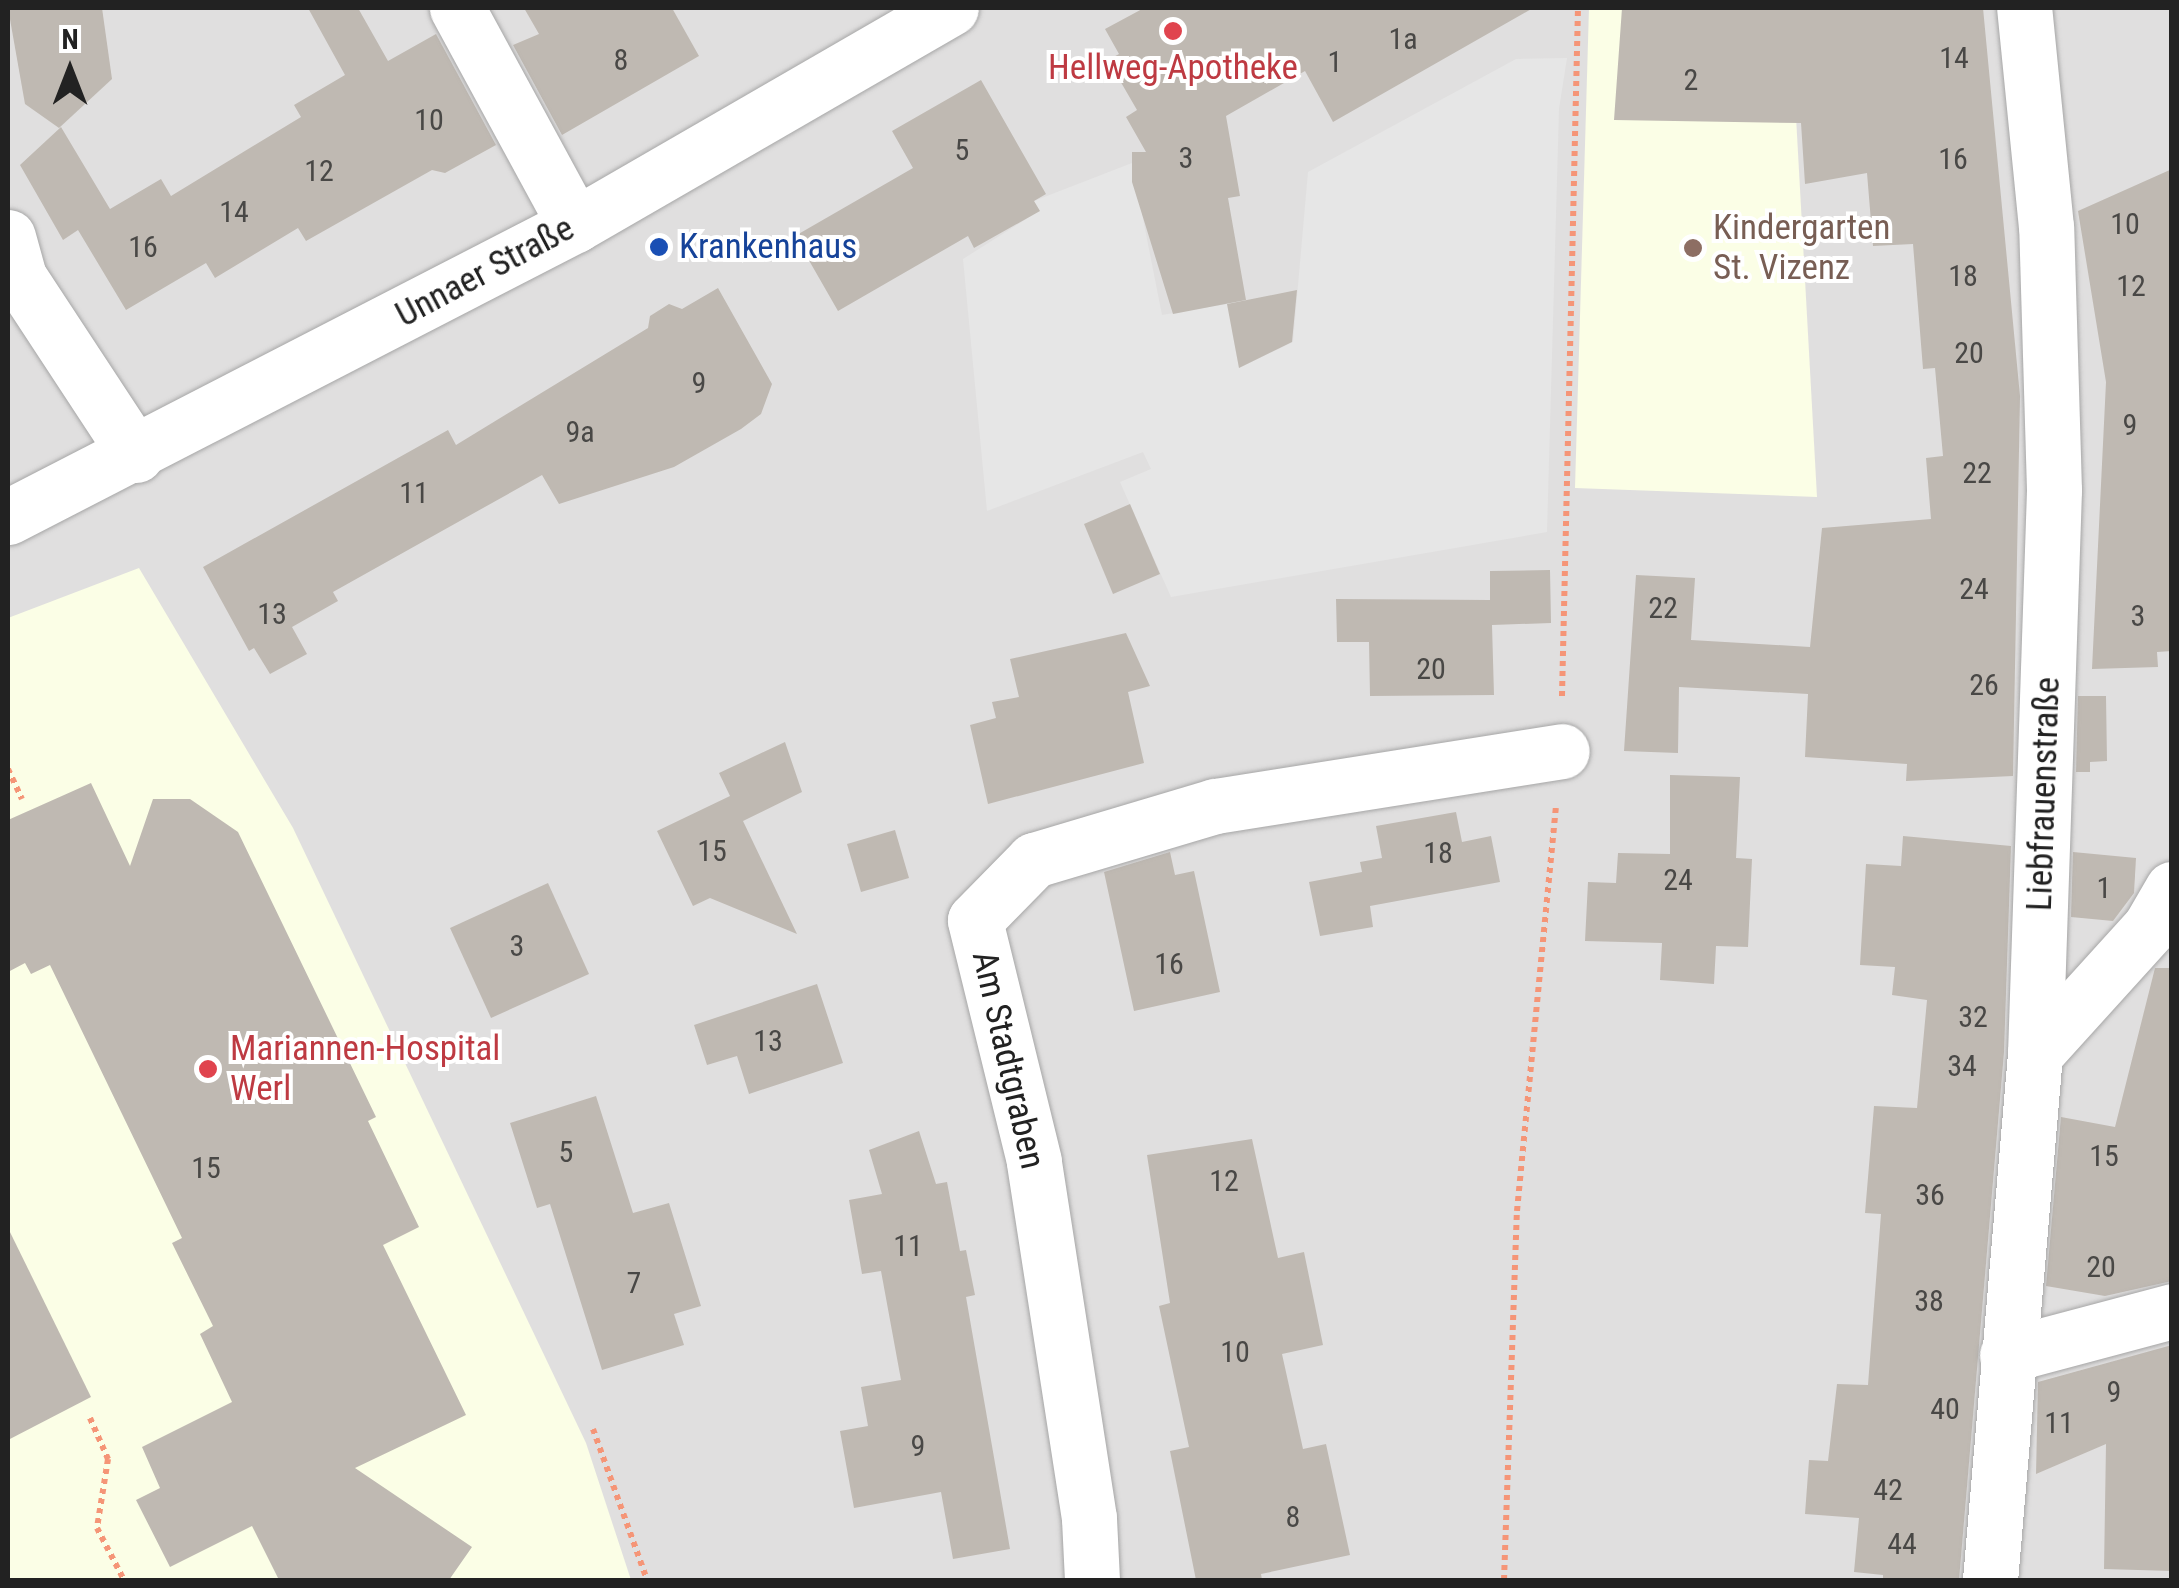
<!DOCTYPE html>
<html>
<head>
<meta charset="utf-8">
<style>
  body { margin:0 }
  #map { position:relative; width:2179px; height:1588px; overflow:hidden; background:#f2f0e9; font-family:"Roboto Condensed",sans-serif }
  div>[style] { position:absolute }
  .residential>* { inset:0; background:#e0dfdf }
  .education>* { inset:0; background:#fbfee6 }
  .parking>* { inset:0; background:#e6e6e6 }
  .building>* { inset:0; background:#bfb9b2 }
  .path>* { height:6px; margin-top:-3px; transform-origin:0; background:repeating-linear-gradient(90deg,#f59577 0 5px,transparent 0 10px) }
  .roads { filter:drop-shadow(0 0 2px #a6a6a6) drop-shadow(0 0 2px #a6a6a6) }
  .minor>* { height:55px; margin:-27.5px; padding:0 27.5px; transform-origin:27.5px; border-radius:27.5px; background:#fff }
  .dots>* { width:28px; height:28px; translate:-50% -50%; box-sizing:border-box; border:5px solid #fff; border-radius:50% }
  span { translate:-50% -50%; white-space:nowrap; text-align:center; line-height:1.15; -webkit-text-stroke:8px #fff; paint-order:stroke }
  .number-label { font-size:30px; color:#494846 }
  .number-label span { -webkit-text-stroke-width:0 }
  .health-label { font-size:35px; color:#be3a42 }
  .left { translate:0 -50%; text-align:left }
  .education-label { font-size:35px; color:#785e54 }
  .transit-label { font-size:35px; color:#164399 }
  .street-label { font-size:35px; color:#222 }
  .frame { position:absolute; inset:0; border:10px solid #222; pointer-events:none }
  .north { position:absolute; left:20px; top:20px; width:100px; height:100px; -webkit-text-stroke:8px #fff; paint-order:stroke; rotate:0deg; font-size:28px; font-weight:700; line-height:40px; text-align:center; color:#222 }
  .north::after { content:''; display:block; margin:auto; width:35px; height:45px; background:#222; clip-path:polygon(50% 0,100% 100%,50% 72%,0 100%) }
</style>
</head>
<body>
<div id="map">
  <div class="residential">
    <i style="clip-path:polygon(8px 8px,2171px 8px,2171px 1580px,8px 1580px)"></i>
  </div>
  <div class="education">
    <i style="clip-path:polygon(1589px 8px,1790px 8px,1817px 497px,1575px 488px)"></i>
    <i style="clip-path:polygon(139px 568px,293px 828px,586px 1443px,631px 1580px,8px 1580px,8px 618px)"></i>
  </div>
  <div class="parking">
    <i style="clip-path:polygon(1567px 58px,1559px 109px,1547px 532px,1171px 597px,1120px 482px,1151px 469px,1143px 452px,987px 511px,963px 259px,1039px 211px,1034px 201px,1132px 163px,1162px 315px,1245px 301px,1232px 331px,1239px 368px,1293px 342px,1308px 172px,1516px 59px)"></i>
  </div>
  <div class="building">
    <i style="clip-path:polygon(8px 8px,102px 8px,112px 79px,59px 128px,25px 104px)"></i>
    <i style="clip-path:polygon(308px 8px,358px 8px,388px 61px,436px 34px,496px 145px,445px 173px,432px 170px,306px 241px,298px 228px,215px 278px,206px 263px,126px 310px,78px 230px,63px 240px,20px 165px,61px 127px,110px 209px,161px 179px,171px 196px,301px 117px,294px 105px,345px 75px)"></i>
    <i style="clip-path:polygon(524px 8px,672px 8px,699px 56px,562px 135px,513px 45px,539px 34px)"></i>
    <i style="clip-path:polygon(1144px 8px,1533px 8px,1333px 122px,1305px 71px,1226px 116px,1240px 196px,1228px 198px,1246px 300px,1173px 314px,1132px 182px,1132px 152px,1146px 152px,1126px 117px,1137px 110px,1108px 60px,1119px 54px,1105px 29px)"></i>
    <i style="clip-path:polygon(1622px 8px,1983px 8px,2020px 396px,2013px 776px,1906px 781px,1907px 764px,1805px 757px,1808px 694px,1679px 687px,1678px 753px,1624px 751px,1636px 575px,1695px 578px,1691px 640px,1810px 647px,1822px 528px,1931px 519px,1926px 458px,1943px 456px,1935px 368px,1923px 369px,1913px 244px,1873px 246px,1867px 173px,1805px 184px,1801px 123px,1614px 120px)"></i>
    <i style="clip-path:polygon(981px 80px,1046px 194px,1034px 201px,1040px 211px,974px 248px,968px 236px,838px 311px,795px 236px,913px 168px,892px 131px)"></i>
    <i style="clip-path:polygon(2172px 169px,2172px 651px,2157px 652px,2158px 667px,2092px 669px,2106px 382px,2078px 211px)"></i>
    <i style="clip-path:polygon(718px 288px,772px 384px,761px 414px,741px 429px,674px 467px,559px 504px,542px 475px,333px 592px,338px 601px,292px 627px,307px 654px,270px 674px,254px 648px,249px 651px,203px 567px,448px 430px,456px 445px,648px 328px,650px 316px,669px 304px,682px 309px)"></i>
    <i style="clip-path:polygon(1297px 290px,1292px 342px,1239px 368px,1227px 304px)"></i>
    <i style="clip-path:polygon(1130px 504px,1160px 574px,1113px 594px,1084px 524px)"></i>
    <i style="clip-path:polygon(1550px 570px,1551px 623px,1492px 625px,1494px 695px,1370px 696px,1369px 642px,1337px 642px,1336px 599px,1490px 600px,1490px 571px)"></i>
    <i style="clip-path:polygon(1126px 633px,1150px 686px,1128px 692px,1144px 763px,988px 804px,970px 725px,996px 718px,992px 702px,1019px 697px,1010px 659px)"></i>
    <i style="clip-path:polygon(2078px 696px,2106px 696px,2107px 761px,2090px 762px,2090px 772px,2076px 772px)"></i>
    <i style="clip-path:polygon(785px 742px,802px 792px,743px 821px,797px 934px,710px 898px,693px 906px,657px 831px,730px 796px,719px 773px)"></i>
    <i style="clip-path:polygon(1670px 775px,1740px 777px,1736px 858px,1752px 859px,1748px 947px,1716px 946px,1714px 984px,1660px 980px,1662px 943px,1585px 941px,1588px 882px,1616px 883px,1618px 853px,1670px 854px)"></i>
    <i style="clip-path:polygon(91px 783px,130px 866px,153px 799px,190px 799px,238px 832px,376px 1117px,368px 1121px,419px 1227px,383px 1245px,466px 1415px,355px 1468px,472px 1547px,449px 1580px,279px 1580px,252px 1526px,170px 1567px,136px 1500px,160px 1488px,142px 1447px,232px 1402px,200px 1334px,213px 1326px,172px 1243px,182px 1238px,50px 965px,31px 974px,25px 963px,8px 972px,8px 820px)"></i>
    <i style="clip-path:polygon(1456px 812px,1462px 842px,1491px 836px,1500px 882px,1370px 906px,1373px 927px,1320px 936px,1309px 882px,1362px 872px,1360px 862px,1382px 858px,1376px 826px)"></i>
    <i style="clip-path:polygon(895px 830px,909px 878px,861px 892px,847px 844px)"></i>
    <i style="clip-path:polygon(1903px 836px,2011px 846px,2004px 1052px,1959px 1580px,1883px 1580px,1883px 1575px,1854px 1572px,1859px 1518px,1805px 1514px,1809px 1460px,1828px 1461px,1837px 1384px,1868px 1385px,1881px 1214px,1865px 1213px,1874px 1106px,1917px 1108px,1927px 1000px,1892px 995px,1895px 967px,1860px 965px,1866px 864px,1901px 866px)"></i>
    <i style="clip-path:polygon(1170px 852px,1175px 875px,1194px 871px,1220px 992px,1134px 1011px,1104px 872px)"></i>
    <i style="clip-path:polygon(2073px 852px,2136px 858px,2134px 893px,2113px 921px,2071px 917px)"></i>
    <i style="clip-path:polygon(548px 883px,589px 974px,491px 1018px,450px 928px)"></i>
    <i style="clip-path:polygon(2155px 968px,2172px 968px,2172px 1281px,2105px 1296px,2046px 1286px,2061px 1117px,2115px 1127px)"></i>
    <i style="clip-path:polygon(817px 984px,843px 1063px,749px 1094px,737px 1056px,707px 1065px,694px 1025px)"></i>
    <i style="clip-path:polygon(596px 1096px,633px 1213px,669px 1203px,701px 1306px,674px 1314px,684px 1345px,602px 1370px,550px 1204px,537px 1208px,510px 1123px)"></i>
    <i style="clip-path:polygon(919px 1131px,936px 1184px,947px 1182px,960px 1251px,966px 1250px,975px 1295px,966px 1297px,1010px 1549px,953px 1559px,941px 1492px,854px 1508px,840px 1431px,868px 1426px,861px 1387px,901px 1380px,881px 1271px,862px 1274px,849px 1200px,882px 1194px,869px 1150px)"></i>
    <i style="clip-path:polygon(1252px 1139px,1278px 1258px,1304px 1252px,1323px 1345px,1282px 1354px,1303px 1449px,1326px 1444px,1350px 1555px,1261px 1574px,1262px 1580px,1196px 1580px,1170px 1451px,1189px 1447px,1159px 1306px,1170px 1303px,1147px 1155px)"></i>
    <i style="clip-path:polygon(8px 1228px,91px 1397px,8px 1440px)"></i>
    <i style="clip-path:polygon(2172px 1345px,2172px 1571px,2104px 1569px,2106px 1444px,2036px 1474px,2038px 1382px)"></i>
  </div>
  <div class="path">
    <i style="left:1562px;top:696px;width:688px;rotate:-88.67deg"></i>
    <i style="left:8px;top:769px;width:33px;rotate:65deg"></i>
    <i style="left:90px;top:1418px;width:45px;rotate:66.3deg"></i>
    <i style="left:108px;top:1459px;width:70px;rotate:99.1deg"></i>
    <i style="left:97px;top:1528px;width:59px;rotate:62.6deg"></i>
    <i style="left:593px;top:1429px;width:160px;rotate:70.3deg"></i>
    <i style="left:1504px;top:1580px;width:369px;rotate:-88deg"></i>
    <i style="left:1517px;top:1211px;width:405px;rotate:-84.5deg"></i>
  </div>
  <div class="roads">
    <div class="minor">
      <i style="left:457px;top:8px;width:247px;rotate:61.5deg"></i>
      <i style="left:8px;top:237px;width:41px;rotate:74.6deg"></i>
      <i style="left:19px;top:277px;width:213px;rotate:56.7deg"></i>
      <i style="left:8px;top:517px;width:638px;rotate:-27.25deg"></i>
      <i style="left:575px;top:225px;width:434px;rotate:-30deg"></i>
      <i style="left:2035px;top:1054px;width:171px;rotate:-47.8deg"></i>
      <i style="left:2150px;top:927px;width:44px;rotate:-59.9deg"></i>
      <i style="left:2007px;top:1355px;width:171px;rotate:-14.9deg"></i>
      <i style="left:1092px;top:1580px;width:62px;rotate:-92.8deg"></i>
      <i style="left:1089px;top:1518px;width:361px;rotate:-98.8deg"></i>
      <i style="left:1034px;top:1161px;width:248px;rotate:-103.8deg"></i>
      <i style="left:975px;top:920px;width:84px;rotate:-45.5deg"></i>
      <i style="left:1034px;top:860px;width:189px;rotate:-16.6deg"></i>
      <i style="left:1215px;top:806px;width:351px;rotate:-9deg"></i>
      <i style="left:1990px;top:1580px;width:528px;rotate:-85.11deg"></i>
      <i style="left:2035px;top:1054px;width:564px;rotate:-88.07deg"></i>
      <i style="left:2054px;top:490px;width:263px;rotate:-91.7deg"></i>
      <i style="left:2046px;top:227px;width:220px;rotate:-95.7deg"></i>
    </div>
  </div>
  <div class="dots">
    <i style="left:1173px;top:31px;background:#e0444e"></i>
    <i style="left:659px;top:247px;background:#1a4fb4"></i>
    <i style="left:1693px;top:248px;background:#8d6e63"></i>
    <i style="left:208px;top:1069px;background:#e0444e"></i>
  </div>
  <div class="number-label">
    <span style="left:1403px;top:39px">1a</span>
    <span style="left:1954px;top:58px">14</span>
    <span style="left:621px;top:60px">8</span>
    <span style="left:1335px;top:62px">1</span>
    <span style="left:1691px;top:80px">2</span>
    <span style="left:429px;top:120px">10</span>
    <span style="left:962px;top:150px">5</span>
    <span style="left:1186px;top:158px">3</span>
    <span style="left:1953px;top:159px">16</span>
    <span style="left:319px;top:171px">12</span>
    <span style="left:234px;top:212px">14</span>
    <span style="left:2125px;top:224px">10</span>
    <span style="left:143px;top:247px">16</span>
    <span style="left:1963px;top:276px">18</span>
    <span style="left:2131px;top:286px">12</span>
    <span style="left:1969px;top:353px">20</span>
    <span style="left:699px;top:383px">9</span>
    <span style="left:2130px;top:425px">9</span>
    <span style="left:580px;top:432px">9a</span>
    <span style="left:1977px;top:473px">22</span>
    <span style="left:414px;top:493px">11</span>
    <span style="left:1974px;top:589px">24</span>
    <span style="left:1663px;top:608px">22</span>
    <span style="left:272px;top:614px">13</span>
    <span style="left:2138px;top:616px">3</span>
    <span style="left:1431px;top:669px">20</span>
    <span style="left:1984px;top:685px">26</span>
    <span style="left:712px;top:851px">15</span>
    <span style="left:1438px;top:853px">18</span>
    <span style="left:1678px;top:880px">24</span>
    <span style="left:2104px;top:888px">1</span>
    <span style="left:517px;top:946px">3</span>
    <span style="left:1169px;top:964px">16</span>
    <span style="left:1973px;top:1017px">32</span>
    <span style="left:768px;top:1041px">13</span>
    <span style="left:1962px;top:1066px">34</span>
    <span style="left:566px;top:1152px">5</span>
    <span style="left:2104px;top:1156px">15</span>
    <span style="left:206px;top:1168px">15</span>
    <span style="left:1224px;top:1181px">12</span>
    <span style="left:1930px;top:1195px">36</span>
    <span style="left:908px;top:1246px">11</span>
    <span style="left:2101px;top:1267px">20</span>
    <span style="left:634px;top:1283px">7</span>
    <span style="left:1929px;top:1301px">38</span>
    <span style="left:1235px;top:1352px">10</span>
    <span style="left:2114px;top:1392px">9</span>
    <span style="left:1945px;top:1409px">40</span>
    <span style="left:2059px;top:1423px">11</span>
    <span style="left:918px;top:1446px">9</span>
    <span style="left:1888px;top:1490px">42</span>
    <span style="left:1293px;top:1517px">8</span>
    <span style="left:1902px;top:1544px">44</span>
  </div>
  <div class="health-label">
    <span style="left:1173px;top:68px">Hellweg-Apotheke</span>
    <span class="left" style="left:230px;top:1069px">Mariannen-Hospital<br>Werl</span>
  </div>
  <div class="education-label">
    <span class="left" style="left:1713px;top:248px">Kindergarten<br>St. Vizenz</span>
  </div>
  <div class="transit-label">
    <span class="left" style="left:679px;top:247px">Krankenhaus</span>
  </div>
  <div class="street-label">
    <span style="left:485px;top:272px;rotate:-28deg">Unnaer Straße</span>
    <span style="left:2044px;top:794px;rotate:-88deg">Liebfrauenstraße</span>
    <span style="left:1008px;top:1060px;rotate:77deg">Am Stadtgraben</span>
  </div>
  <div class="frame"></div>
  <div class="north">N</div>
</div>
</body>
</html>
